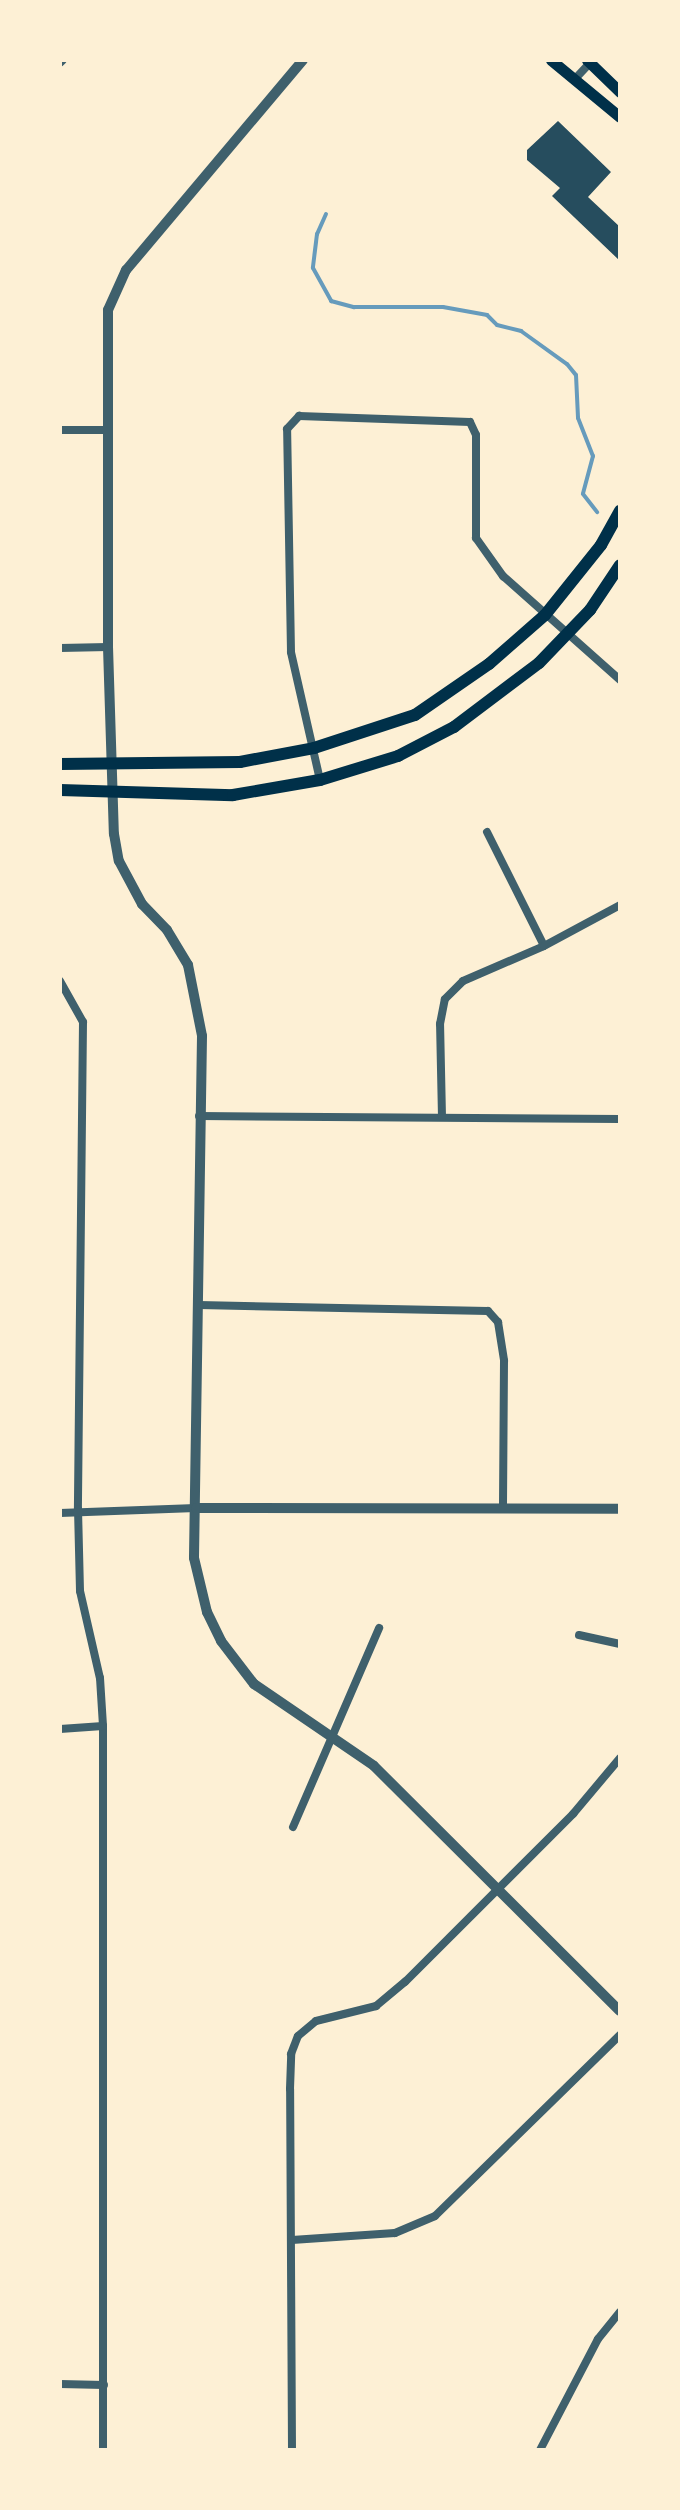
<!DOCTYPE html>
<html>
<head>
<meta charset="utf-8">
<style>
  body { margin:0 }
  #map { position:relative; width:680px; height:2510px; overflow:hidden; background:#fdf0d5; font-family:Overpass,sans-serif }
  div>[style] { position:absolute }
  .stream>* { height:4px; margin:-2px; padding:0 2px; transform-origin:2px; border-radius:2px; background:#669bbc }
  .building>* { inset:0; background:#264d5e }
  .minor>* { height:8px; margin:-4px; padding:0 4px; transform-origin:4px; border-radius:4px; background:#3f606c }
  .tertiary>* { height:10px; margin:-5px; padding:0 5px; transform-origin:5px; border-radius:5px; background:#3f606c }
  .secondary>* { height:11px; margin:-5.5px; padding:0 5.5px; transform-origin:5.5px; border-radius:5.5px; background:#003049 }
  .primary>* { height:12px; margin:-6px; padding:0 6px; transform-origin:6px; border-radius:6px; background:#003049 }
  span { translate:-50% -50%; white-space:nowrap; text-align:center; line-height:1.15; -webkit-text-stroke:7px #fdf0d5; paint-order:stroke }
  .frame { position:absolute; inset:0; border:62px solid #fdf0d5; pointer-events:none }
</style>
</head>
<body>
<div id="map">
  <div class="stream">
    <i style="left:326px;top:214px;width:22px;rotate:114deg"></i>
    <i style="left:317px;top:234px;width:34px;rotate:97deg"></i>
    <i style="left:313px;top:268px;width:38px;rotate:61deg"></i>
    <i style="left:331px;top:301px;width:24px;rotate:15deg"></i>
    <i style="left:354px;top:307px;width:89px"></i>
    <i style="left:443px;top:307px;width:45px;rotate:10.3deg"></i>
    <i style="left:487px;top:315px;width:14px;rotate:45deg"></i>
    <i style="left:497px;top:325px;width:25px;rotate:14deg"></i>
    <i style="left:521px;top:331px;width:57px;rotate:35.7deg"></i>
    <i style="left:567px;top:364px;width:14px;rotate:51deg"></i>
    <i style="left:576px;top:375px;width:43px;rotate:87.3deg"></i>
    <i style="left:578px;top:418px;width:41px;rotate:68.5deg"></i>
    <i style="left:593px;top:456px;width:39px;rotate:105deg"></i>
    <i style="left:583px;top:494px;width:23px;rotate:52deg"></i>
  </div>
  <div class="building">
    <i style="clip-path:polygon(558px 121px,611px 172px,588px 197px,620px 227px,620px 261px,552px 196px,560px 188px,527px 160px,527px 150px)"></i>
  </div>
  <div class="minor">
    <i style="left:60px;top:63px;width:4px;rotate:-45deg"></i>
    <i style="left:574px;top:80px;width:26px;rotate:-47deg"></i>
    <i style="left:60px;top:430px;width:46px"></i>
    <i style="left:60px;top:648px;width:48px;rotate:-1.2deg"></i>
    <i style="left:320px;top:780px;width:131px;rotate:-102.8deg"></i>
    <i style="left:291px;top:652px;width:223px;rotate:-91deg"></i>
    <i style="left:287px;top:429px;width:18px;rotate:-47deg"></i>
    <i style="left:299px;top:416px;width:171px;rotate:2deg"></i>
    <i style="left:470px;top:422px;width:14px;rotate:65deg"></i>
    <i style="left:476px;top:435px;width:103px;rotate:90deg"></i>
    <i style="left:476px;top:538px;width:47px;rotate:54.6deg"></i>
    <i style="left:503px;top:576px;width:157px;rotate:41.6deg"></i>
    <i style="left:487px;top:832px;width:127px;rotate:63.4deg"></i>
    <i style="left:60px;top:981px;width:47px;rotate:60.7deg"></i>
    <i style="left:83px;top:1022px;width:487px;rotate:90.6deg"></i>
    <i style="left:78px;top:1509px;width:82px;rotate:88.6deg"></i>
    <i style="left:80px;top:1591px;width:89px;rotate:77.1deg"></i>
    <i style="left:100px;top:1678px;width:48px;rotate:86.4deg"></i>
    <i style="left:103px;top:1726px;width:724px;rotate:90deg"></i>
    <i style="left:199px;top:1116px;width:421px;rotate:0.4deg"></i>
    <i style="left:442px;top:1117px;width:93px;rotate:-91.2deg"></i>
    <i style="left:440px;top:1024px;width:25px;rotate:-79deg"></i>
    <i style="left:445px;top:999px;width:25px;rotate:-45deg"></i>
    <i style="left:463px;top:981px;width:88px;rotate:-23.4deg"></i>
    <i style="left:544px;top:946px;width:86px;rotate:-28.3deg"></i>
    <i style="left:199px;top:1305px;width:289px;rotate:1.2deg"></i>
    <i style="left:488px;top:1311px;width:15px;rotate:48deg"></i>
    <i style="left:498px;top:1322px;width:39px;rotate:81deg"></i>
    <i style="left:504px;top:1361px;width:147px;rotate:90.4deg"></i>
    <i style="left:60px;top:1513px;width:136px;rotate:-2.1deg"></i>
    <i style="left:579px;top:1635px;width:42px;rotate:12.4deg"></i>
    <i style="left:60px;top:1729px;width:43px;rotate:-4deg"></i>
    <i style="left:293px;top:1827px;width:217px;rotate:-66.6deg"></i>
    <i style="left:292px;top:2240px;width:103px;rotate:-3.9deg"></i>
    <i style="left:395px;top:2233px;width:43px;rotate:-23deg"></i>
    <i style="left:435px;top:2216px;width:259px;rotate:-44.4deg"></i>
    <i style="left:60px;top:2384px;width:44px;rotate:1.3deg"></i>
    <i style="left:292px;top:2450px;width:361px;rotate:-90.3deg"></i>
    <i style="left:290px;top:2089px;width:35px;rotate:-88deg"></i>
    <i style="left:291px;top:2054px;width:19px;rotate:-69deg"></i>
    <i style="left:298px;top:2036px;width:23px;rotate:-40deg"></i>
    <i style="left:316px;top:2021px;width:62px;rotate:-14deg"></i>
    <i style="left:376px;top:2006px;width:38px;rotate:-40deg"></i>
    <i style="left:405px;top:1982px;width:238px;rotate:-45deg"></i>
    <i style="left:573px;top:1814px;width:73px;rotate:-50deg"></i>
    <i style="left:540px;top:2450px;width:125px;rotate:-62.4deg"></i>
    <i style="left:598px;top:2339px;width:35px;rotate:-51deg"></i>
  </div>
  <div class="tertiary">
    <i style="left:303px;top:60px;width:275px;rotate:130.1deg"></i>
    <i style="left:126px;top:270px;width:44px;rotate:114.2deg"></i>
    <i style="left:108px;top:310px;width:337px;rotate:90deg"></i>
    <i style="left:108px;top:647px;width:187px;rotate:88.2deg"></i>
    <i style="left:114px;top:834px;width:27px;rotate:80deg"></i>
    <i style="left:119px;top:861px;width:49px;rotate:61.9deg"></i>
    <i style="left:142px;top:904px;width:36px;rotate:46deg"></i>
    <i style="left:167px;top:930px;width:41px;rotate:59deg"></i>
    <i style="left:188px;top:965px;width:72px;rotate:78.8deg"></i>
    <i style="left:202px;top:1036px;width:522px;rotate:90.88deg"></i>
    <i style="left:194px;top:1558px;width:56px;rotate:76.5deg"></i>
    <i style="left:207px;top:1612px;width:32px;rotate:64deg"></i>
    <i style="left:221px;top:1641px;width:54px;rotate:52.5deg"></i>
    <i style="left:254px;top:1684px;width:145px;rotate:34.3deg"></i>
    <i style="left:374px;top:1766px;width:347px;rotate:44.9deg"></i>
    <i style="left:196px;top:1508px;width:424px;rotate:0.1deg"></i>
  </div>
  <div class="secondary">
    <i style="left:551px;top:60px;width:89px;rotate:39.6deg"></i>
    <i style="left:587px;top:60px;width:46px;rotate:44.1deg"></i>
  </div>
  <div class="primary">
    <i style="left:60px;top:764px;width:180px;rotate:-0.6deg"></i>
    <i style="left:240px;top:762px;width:75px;rotate:-10.7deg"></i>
    <i style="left:314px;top:748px;width:106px;rotate:-18.1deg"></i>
    <i style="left:415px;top:715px;width:90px;rotate:-34.6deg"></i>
    <i style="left:489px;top:664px;width:74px;rotate:-41.2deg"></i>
    <i style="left:545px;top:615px;width:90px;rotate:-51.3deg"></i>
    <i style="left:601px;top:545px;width:39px;rotate:-61deg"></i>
    <i style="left:60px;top:790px;width:173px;rotate:1.7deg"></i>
    <i style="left:233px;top:795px;width:88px;rotate:-9.8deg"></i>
    <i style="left:320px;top:780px;width:82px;rotate:-17.1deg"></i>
    <i style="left:398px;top:756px;width:63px;rotate:-27.4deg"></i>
    <i style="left:454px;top:727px;width:106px;rotate:-37deg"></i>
    <i style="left:539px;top:663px;width:74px;rotate:-46.1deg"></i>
    <i style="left:590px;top:610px;width:54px;rotate:-56.3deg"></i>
  </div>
  <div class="frame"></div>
</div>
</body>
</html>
